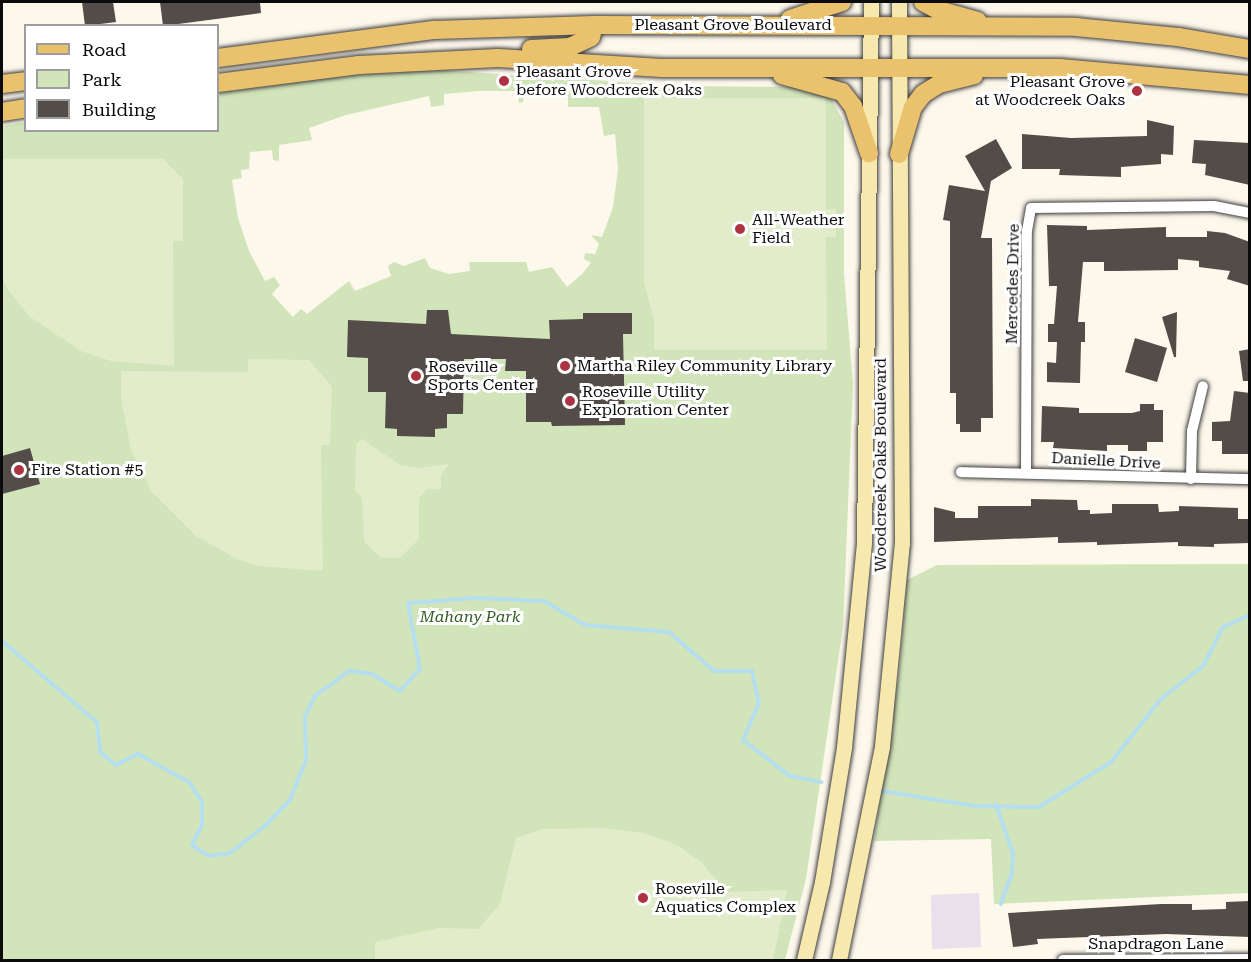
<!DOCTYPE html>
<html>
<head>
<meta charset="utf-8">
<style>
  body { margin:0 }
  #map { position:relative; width:1251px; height:962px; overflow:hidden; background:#fdf8ec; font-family:"Roboto Serif",serif }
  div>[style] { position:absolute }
  .industrial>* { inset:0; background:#e8e0ea }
  .green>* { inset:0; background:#d2e4b9 }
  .pitch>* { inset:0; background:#e3ecca }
  .stream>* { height:4px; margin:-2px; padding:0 2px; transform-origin:2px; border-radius:2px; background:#b5deef }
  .building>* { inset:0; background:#534c49 }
  .roads { filter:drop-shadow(0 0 2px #3e3e3e) drop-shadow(0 0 2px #3e3e3e) }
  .street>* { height:10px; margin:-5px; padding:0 5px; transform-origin:5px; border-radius:5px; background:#fff }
  .secondary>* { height:15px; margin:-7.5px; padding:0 7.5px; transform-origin:7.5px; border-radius:7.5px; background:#f7e9ad }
  .primary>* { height:18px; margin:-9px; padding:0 9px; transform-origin:9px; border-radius:9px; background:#eac26e }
  .dots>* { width:16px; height:16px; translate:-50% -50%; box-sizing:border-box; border:3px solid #fff; border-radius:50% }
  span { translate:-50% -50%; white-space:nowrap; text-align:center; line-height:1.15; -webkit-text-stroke:6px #fff; paint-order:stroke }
  .street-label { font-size:16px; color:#0b0b0b }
  .poi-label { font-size:16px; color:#0b0b0b }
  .left { translate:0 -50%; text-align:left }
  .right { translate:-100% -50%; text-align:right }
  .park-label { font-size:16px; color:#335c23; font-style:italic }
  .frame { position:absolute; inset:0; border:3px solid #0b0b0b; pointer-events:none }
  .legend { position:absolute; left:24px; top:24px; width:195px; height:108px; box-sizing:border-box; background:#fff; border:2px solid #9d9d9d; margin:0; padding:8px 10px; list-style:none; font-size:18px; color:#0b0b0b }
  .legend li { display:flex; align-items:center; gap:12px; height:30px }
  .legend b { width:30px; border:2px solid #9d9d9d }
</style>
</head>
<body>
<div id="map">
  <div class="industrial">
    <i style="clip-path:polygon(979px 893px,981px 947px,932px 949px,931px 895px)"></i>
  </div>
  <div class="green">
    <i style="clip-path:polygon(evenodd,439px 70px,683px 86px,809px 87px,828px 93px,844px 122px,844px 273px,853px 384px,843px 627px,806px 879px,785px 960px,2px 960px,2px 126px,25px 122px,26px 130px,218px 130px,218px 93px,335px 76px,439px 70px,478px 91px,518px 91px,519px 103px,523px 102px,524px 92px,568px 96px,568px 107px,599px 107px,604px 136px,615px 134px,618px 169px,613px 207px,602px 237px,591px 235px,599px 244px,595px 254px,585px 253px,584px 259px,591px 263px,583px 273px,567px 287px,552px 267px,529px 272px,526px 262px,469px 262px,470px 271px,449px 274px,430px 268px,425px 258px,404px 266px,394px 262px,388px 266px,391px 276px,355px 291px,349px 281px,307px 314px,301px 309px,293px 317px,272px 294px,280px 285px,274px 277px,265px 281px,249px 251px,238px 218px,232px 180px,242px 178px,241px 170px,249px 169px,250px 152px,272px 150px,273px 160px,279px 161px,279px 145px,312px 140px,309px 128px,346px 115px,429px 96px,431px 107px,444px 105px,444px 94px,478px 91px)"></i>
    <i style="clip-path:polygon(1249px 564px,1249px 893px,994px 904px,991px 839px,874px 841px,900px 668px,907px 580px,937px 565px)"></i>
  </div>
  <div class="pitch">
    <i style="clip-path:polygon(644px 98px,826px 98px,826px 209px,836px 209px,836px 237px,826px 237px,827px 350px,654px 350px,654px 320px,644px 282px)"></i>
    <i style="clip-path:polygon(2px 159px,163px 159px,183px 179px,183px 241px,173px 241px,174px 366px,111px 361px,81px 351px,30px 317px,9px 291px,2px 279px)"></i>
    <i style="clip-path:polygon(248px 359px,309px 360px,332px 387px,330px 445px,321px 445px,323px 571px,259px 566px,237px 559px,196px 536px,152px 492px,131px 450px,121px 399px,121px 371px,248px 372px)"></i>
    <i style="clip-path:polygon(362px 439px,400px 465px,418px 468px,449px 464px,441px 475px,441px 489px,427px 489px,419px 498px,419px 539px,400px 558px,381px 558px,364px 541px,362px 498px,355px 491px,356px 444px)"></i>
    <i style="clip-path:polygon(601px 828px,645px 833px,679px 846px,701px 862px,727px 892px,787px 890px,773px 960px,375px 960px,375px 942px,439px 928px,478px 929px,500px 904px,516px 838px,542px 829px)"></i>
  </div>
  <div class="stream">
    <i style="left:2px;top:641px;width:125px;rotate:40.5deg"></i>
    <i style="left:97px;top:722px;width:30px;rotate:84deg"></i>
    <i style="left:100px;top:752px;width:21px;rotate:39deg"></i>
    <i style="left:116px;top:765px;width:25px;rotate:-27deg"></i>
    <i style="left:138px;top:754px;width:58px;rotate:28.8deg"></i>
    <i style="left:189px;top:782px;width:24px;rotate:57deg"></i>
    <i style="left:202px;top:802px;width:23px;rotate:90deg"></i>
    <i style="left:202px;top:825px;width:22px;rotate:117deg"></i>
    <i style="left:192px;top:845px;width:20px;rotate:33deg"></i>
    <i style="left:209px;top:856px;width:21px;rotate:-8deg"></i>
    <i style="left:230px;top:853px;width:46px;rotate:-37.9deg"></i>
    <i style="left:266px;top:825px;width:35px;rotate:-46deg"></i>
    <i style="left:290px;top:800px;width:43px;rotate:-68.2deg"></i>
    <i style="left:306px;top:760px;width:43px;rotate:-91.3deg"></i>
    <i style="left:305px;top:717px;width:23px;rotate:-65deg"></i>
    <i style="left:315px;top:696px;width:42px;rotate:-36.3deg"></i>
    <i style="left:349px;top:671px;width:23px;rotate:7deg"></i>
    <i style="left:372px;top:674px;width:33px;rotate:31deg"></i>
    <i style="left:400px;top:691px;width:30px;rotate:-48deg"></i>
    <i style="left:420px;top:669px;width:67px;rotate:-100.3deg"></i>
    <i style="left:408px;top:603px;width:68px;rotate:-4.2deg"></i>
    <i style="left:476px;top:598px;width:68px;rotate:2.5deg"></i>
    <i style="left:544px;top:601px;width:48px;rotate:30.3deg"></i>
    <i style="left:585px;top:625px;width:84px;rotate:4.8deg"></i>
    <i style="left:669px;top:632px;width:60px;rotate:40.9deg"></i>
    <i style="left:714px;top:671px;width:38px"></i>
    <i style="left:752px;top:671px;width:33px;rotate:78deg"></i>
    <i style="left:759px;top:703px;width:40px;rotate:113.4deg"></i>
    <i style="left:743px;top:740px;width:59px;rotate:37.5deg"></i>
    <i style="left:790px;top:776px;width:32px;rotate:11deg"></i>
    <i style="left:882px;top:791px;width:94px;rotate:9.2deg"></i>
    <i style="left:975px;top:806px;width:64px;rotate:0.9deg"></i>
    <i style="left:1039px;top:807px;width:85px;rotate:-32deg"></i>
    <i style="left:1111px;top:762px;width:80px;rotate:-51.6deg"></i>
    <i style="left:1161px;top:699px;width:53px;rotate:-38.2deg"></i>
    <i style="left:1203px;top:666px;width:44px;rotate:-62.9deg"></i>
    <i style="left:1223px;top:627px;width:30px;rotate:-24deg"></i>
    <i style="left:996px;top:805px;width:51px;rotate:70.5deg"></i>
    <i style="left:1013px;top:853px;width:20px;rotate:93deg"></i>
    <i style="left:1012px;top:873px;width:33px;rotate:110deg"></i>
  </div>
  <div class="building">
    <i style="clip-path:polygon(82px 2px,113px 2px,116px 22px,85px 26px)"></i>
    <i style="clip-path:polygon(160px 2px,260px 2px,261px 13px,163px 26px)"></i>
    <i style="clip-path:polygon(1147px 120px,1174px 126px,1173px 155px,1161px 154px,1161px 164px,1121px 167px,1121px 177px,1059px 175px,1060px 169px,1022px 169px,1022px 134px,1071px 138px,1147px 136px)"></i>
    <i style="clip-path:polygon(996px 139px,1012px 168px,991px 181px,981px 238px,992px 238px,993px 418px,981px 418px,981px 432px,960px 432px,960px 424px,956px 424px,956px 393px,950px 393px,950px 221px,943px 220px,949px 185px,985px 191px,965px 156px)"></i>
    <i style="clip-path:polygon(1194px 140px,1250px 143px,1250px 185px,1205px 175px,1206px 164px,1192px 163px)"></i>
    <i style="clip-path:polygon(1047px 225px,1087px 226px,1087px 230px,1166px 227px,1166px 237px,1207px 237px,1207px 231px,1225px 233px,1250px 242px,1250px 286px,1227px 279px,1230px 271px,1199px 267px,1199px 261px,1178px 259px,1178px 270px,1115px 271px,1104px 271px,1104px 262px,1083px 262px,1078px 322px,1085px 322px,1085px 342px,1081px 342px,1080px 383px,1047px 382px,1047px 362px,1056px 363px,1057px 342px,1048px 342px,1048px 324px,1054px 324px,1057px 286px,1049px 286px)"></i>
    <i style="clip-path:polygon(427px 310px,448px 310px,451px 334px,550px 339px,549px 320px,583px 319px,583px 313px,632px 313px,632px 334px,623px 334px,625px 425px,552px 426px,551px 422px,526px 422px,526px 371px,505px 371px,506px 359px,464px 359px,463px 414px,447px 414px,447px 428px,435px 429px,435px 437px,397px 436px,397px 429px,385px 428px,386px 392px,368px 392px,368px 358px,347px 357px,348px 320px,426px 324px)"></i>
    <i style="clip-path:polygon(1177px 312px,1176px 357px,1174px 357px,1162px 317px)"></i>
    <i style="clip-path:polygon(1135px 338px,1167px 348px,1157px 382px,1125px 372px)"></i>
    <i style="clip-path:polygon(1250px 349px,1250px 381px,1243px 381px,1239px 351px)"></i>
    <i style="clip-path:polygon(1234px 391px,1250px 393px,1250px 454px,1222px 454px,1222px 441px,1212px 441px,1212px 422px,1230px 421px)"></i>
    <i style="clip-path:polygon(1140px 404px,1154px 404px,1154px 410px,1163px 410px,1163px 442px,1147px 442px,1147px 451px,1128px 451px,1128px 445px,1107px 445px,1107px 451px,1053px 448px,1054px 442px,1041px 442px,1042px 406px,1079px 408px,1079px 413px,1132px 413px,1140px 411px)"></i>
    <i style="clip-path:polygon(30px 448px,40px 484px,2px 494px,2px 456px)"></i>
    <i style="clip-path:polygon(1031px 499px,1077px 500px,1078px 510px,1090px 510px,1090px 514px,1112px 513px,1112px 504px,1158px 504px,1159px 512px,1179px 511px,1179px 506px,1238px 508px,1238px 519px,1250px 519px,1250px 543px,1214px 544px,1214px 547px,1178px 546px,1178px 542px,1097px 545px,1097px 542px,1058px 543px,1058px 537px,934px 542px,934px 507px,955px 512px,955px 518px,978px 518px,978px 506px,1031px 506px)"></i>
    <i style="clip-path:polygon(1250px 901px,1250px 937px,1166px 934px,1037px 939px,1038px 944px,1013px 947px,1008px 913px,1161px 904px,1192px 904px,1192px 910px,1226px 909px,1226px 902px)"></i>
  </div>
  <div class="roads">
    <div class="street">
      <i style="left:961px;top:472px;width:289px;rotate:1.4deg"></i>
      <i style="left:1026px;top:473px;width:242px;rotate:-89.8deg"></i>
      <i style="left:1027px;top:231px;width:23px;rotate:-80deg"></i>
      <i style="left:1031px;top:208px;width:183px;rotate:-0.6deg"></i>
      <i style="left:1214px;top:206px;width:37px;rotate:11deg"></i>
      <i style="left:1191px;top:479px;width:48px;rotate:-88.8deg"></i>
      <i style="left:1192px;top:431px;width:46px;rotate:-76.3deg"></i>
      <i style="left:1063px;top:960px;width:187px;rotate:-0.3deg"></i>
    </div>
    <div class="secondary">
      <i style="left:804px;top:960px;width:80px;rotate:-77deg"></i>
      <i style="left:822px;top:882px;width:137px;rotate:-80.7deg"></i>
      <i style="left:844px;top:747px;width:206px;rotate:-84.4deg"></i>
      <i style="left:864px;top:542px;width:540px;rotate:-89.26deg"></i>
      <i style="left:839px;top:960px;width:218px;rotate:-78.6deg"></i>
      <i style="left:882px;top:746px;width:204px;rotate:-84.4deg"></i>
      <i style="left:902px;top:543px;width:541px;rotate:-90.32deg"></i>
    </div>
    <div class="primary">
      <i style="left:923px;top:2px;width:17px;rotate:28deg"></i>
      <i style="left:938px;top:10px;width:41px;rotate:15.4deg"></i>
      <i style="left:790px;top:19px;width:55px;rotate:-18.1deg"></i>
      <i style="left:531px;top:49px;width:39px;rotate:-3deg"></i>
      <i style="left:570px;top:47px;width:23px;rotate:-25deg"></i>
      <i style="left:591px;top:37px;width:12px;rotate:-76deg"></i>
      <i style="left:218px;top:58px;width:219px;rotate:-7.4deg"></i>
      <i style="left:435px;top:30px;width:159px;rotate:-1.8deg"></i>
      <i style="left:594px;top:25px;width:482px;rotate:0.2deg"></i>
      <i style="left:1076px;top:27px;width:102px;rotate:5.6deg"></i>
      <i style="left:1178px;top:37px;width:73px;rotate:9.5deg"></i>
      <i style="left:782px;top:75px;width:62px;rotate:15.8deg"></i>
      <i style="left:842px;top:92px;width:18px;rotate:52deg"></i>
      <i style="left:853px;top:106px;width:50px;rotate:71.2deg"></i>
      <i style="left:218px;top:83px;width:142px;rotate:-7.3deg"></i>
      <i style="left:359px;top:65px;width:139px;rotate:-2.9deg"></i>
      <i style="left:498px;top:58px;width:164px;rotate:3.5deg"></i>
      <i style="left:662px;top:68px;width:398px"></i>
      <i style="left:1060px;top:68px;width:191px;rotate:5.1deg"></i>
      <i style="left:2px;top:84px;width:24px;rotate:-7deg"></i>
      <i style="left:2px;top:112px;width:24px;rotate:-9deg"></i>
      <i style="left:899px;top:154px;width:49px;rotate:-73.4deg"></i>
      <i style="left:913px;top:107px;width:16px;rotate:-52deg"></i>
      <i style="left:923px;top:94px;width:19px;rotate:-32deg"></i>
      <i style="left:939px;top:84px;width:36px;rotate:-14deg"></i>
    </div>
  </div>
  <div class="dots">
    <i style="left:504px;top:81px;background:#ad3242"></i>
    <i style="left:1137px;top:91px;background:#ad3242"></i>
    <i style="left:740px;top:229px;background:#ad3242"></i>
    <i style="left:565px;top:366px;background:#ad3242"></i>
    <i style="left:416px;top:376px;background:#ad3242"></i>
    <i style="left:570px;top:401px;background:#ad3242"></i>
    <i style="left:19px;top:470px;background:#ad3242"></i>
    <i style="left:643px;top:898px;background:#ad3242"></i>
  </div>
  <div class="street-label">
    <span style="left:733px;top:25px">Pleasant Grove Boulevard</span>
    <span style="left:1013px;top:284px;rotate:-89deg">Mercedes Drive</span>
    <span style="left:1106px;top:461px;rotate:3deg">Danielle Drive</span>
    <span style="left:881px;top:465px;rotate:-90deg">Woodcreek Oaks Boulevard</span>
    <span style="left:1156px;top:944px">Snapdragon Lane</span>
  </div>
  <div class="poi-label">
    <span class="left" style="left:516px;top:81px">Pleasant Grove<br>before Woodcreek Oaks</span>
    <span class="right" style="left:1125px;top:91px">Pleasant Grove<br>at Woodcreek Oaks</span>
    <span class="left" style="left:752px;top:229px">All-Weather<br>Field</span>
    <span class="left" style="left:577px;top:366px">Martha Riley Community Library</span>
    <span class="left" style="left:428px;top:376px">Roseville<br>Sports Center</span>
    <span class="left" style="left:582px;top:401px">Roseville Utility<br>Exploration Center</span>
    <span class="left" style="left:31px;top:470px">Fire Station #5</span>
    <span class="left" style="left:655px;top:898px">Roseville<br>Aquatics Complex</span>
  </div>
  <div class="park-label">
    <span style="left:470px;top:617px">Mahany Park</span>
  </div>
  <div class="frame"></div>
  <ul class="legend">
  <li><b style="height:8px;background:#eac26e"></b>Road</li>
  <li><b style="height:16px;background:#d2e4b9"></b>Park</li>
  <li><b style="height:16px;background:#534c49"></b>Building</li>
  </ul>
</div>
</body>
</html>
